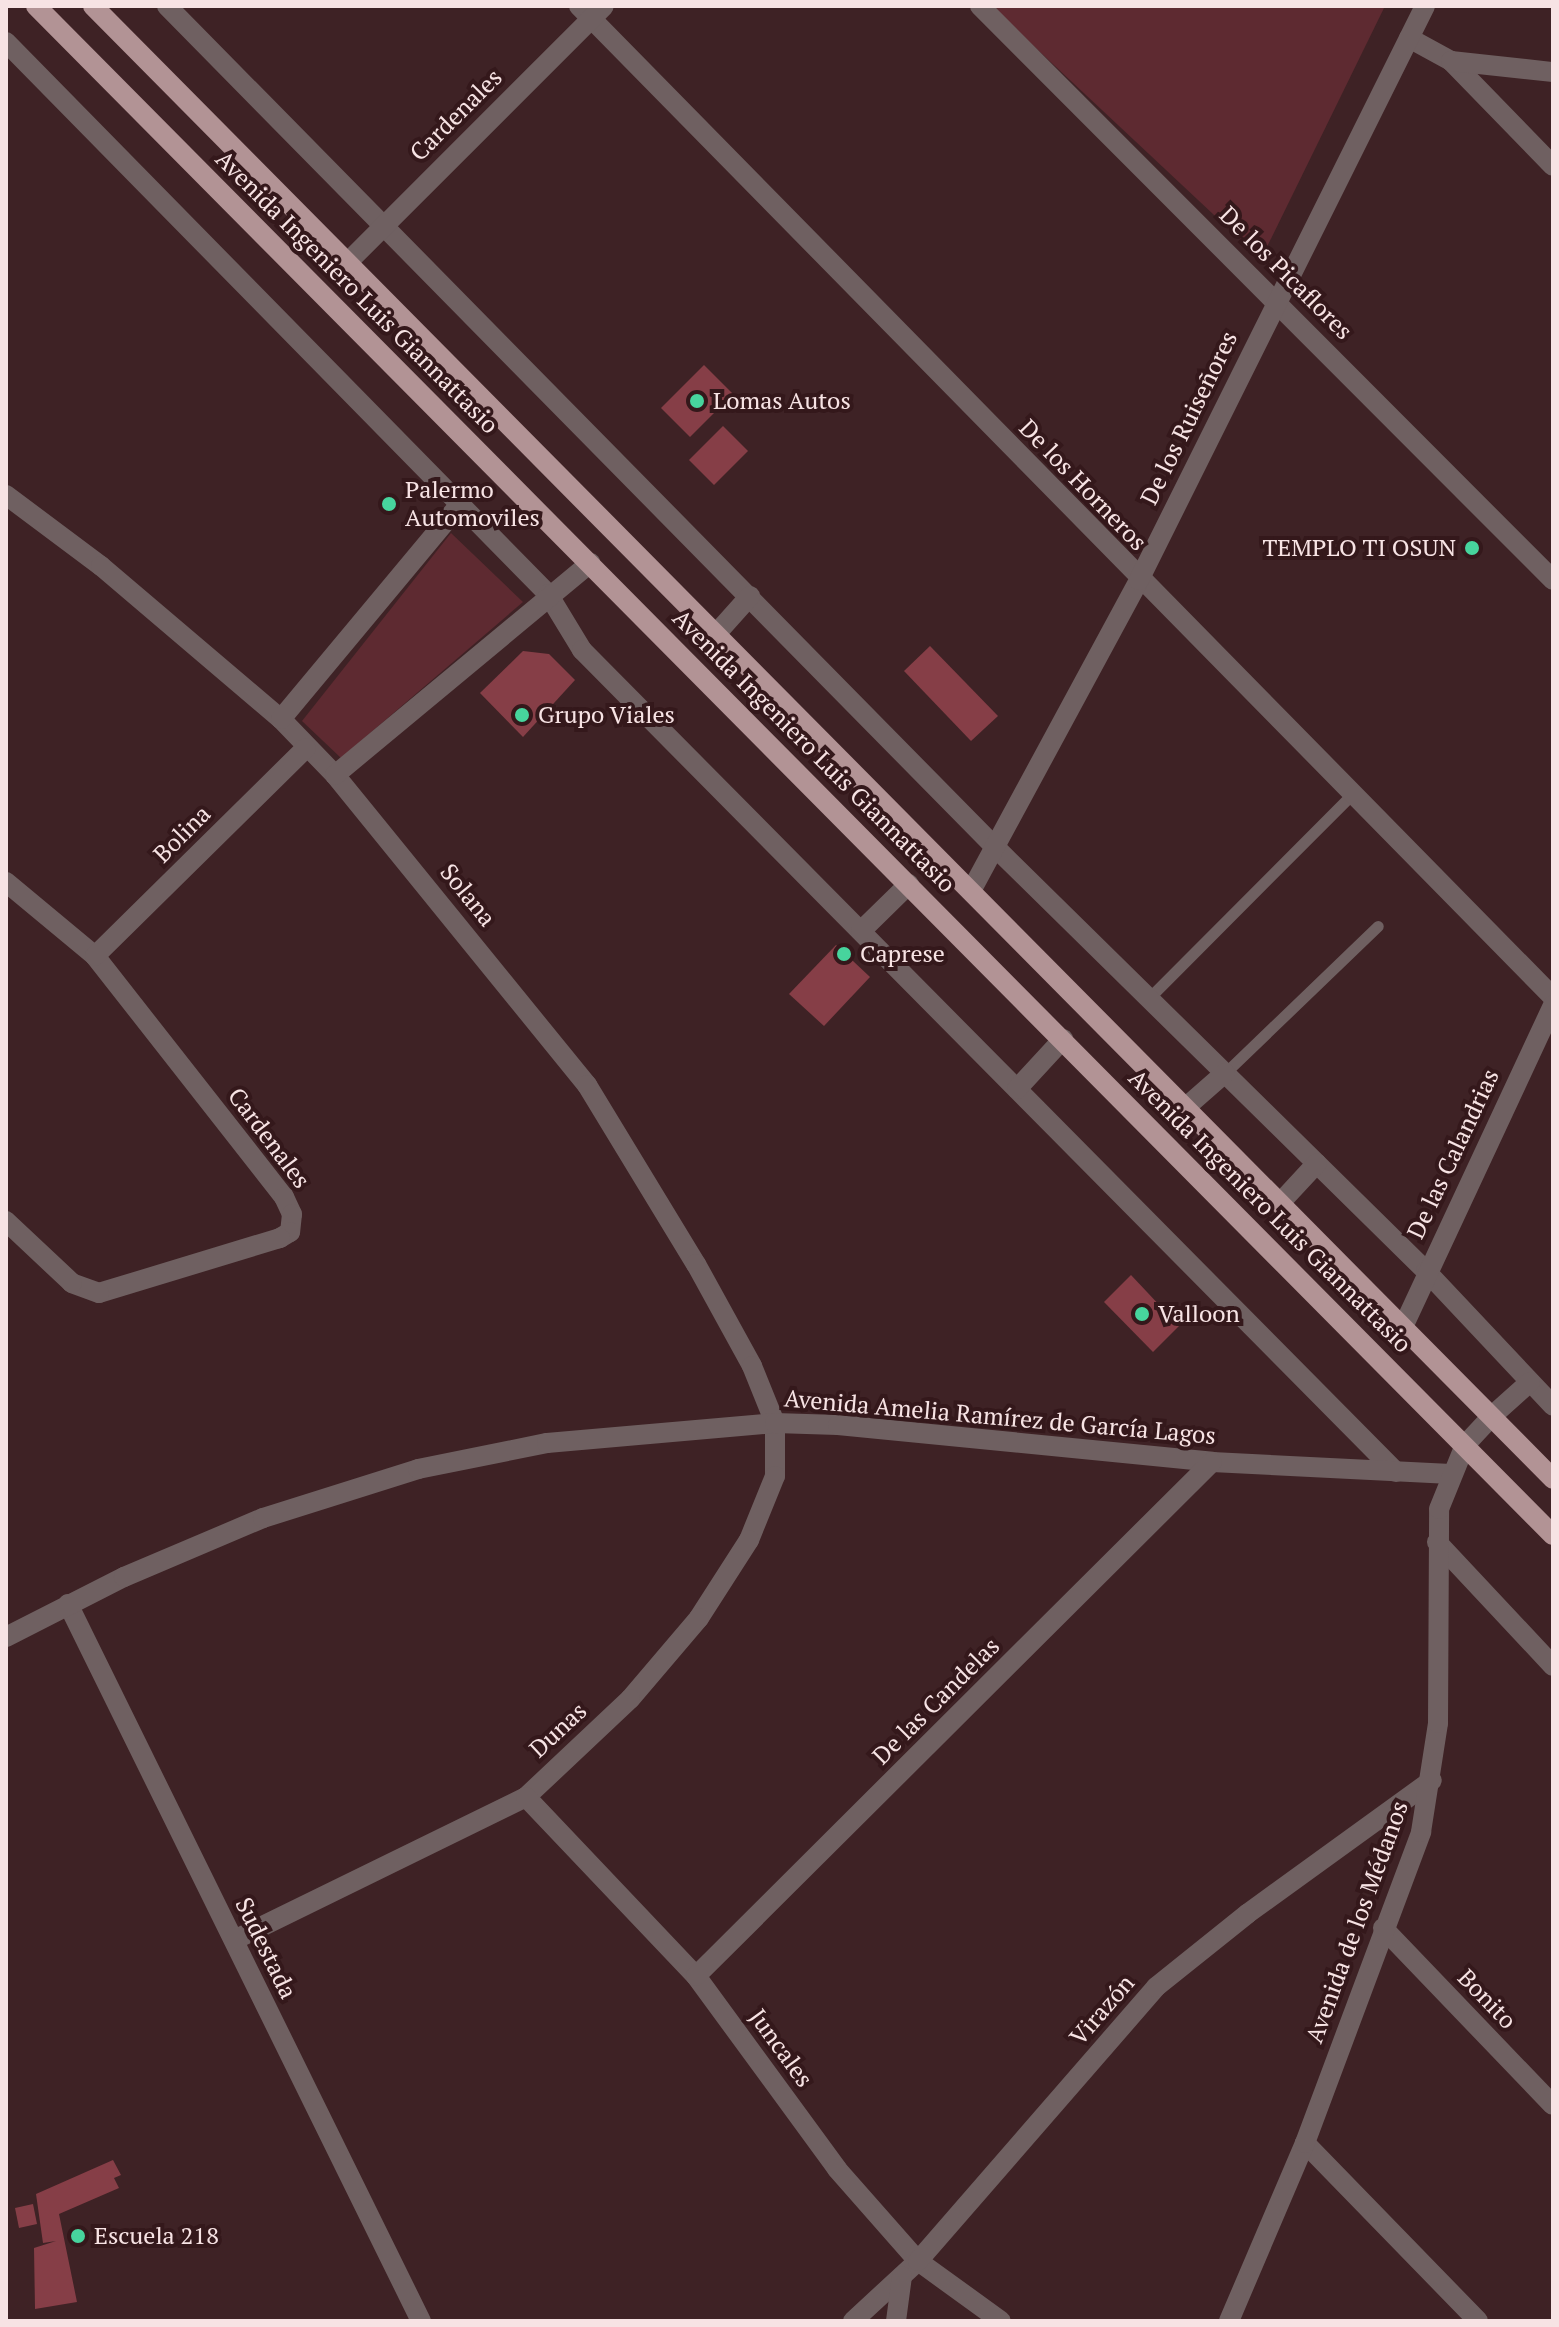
<!DOCTYPE html>
<html>
<head>
<meta charset="utf-8">
<style>
  body { margin:0 }
  #map { position:relative; width:1559px; height:2327px; overflow:hidden; background:#3e2225; font-family:"PT Serif",serif }
  div>[style] { position:absolute }
  .green>* { inset:0; background:#5e2a31 }
  .building>* { inset:0; background:#863e47 }
  .service>* { height:11px; margin:-5.5px; padding:0 5.5px; transform-origin:5.5px; border-radius:5.5px; background:#6f6061 }
  .minor>* { height:20px; margin:-10px; padding:0 10px; transform-origin:10px; border-radius:10px; background:#6f6061 }
  .tertiary>* { height:20px; margin:-10px; padding:0 10px; transform-origin:10px; border-radius:10px; background:#6f6061 }
  .primary>* { height:20px; margin:-10px; padding:0 10px; transform-origin:10px; border-radius:10px; background:#b29395 }
  .dots>* { width:22px; height:22px; translate:-50% -50%; box-sizing:border-box; border:4px solid #34181b; border-radius:50% }
  span { translate:-50% -50%; white-space:nowrap; text-align:center; line-height:1.15; -webkit-text-stroke:8px #34181b; paint-order:stroke }
  .street-label { font-size:24px; color:#f7e3e4 }
  .poi-label { font-size:24px; color:#f7e3e4 }
  .left { translate:0 -50%; text-align:left }
  .right { translate:-100% -50%; text-align:right }
  .frame { position:absolute; inset:0; border:8px solid #f7e3e4; pointer-events:none }
</style>
</head>
<body>
<div id="map">
  <div class="green">
    <i style="clip-path:polygon(991px 6px,1385px 6px,1261px 259px)"></i>
    <i style="clip-path:polygon(451px 533px,523px 602px,341px 758px,302px 721px)"></i>
  </div>
  <div class="building">
    <i style="clip-path:polygon(704px 365px,733px 394px,690px 437px,661px 408px)"></i>
    <i style="clip-path:polygon(723px 426px,748px 451px,714px 485px,689px 460px)"></i>
    <i style="clip-path:polygon(930px 646px,998px 716px,971px 741px,904px 671px)"></i>
    <i style="clip-path:polygon(523px 651px,549px 654px,575px 680px,523px 737px,480px 693px)"></i>
    <i style="clip-path:polygon(836px 945px,870px 977px,824px 1026px,789px 994px)"></i>
    <i style="clip-path:polygon(1131px 1275px,1179px 1326px,1153px 1352px,1104px 1302px)"></i>
    <i style="clip-path:polygon(113px 2160px,121px 2175px,114px 2178px,119px 2188px,59px 2214px,77px 2302px,35px 2309px,34px 2248px,56px 2241px,43px 2243px,36px 2194px)"></i>
    <i style="clip-path:polygon(33px 2204px,37px 2224px,19px 2228px,15px 2208px)"></i>
  </div>
  <div class="service">
    <i style="left:1149px;top:998px;width:288px;rotate:-45.1deg"></i>
    <i style="left:1225px;top:1073px;width:212px;rotate:-43.9deg"></i>
  </div>
  <div class="minor">
    <i style="left:167px;top:6px;width:1183px;rotate:45.45deg"></i>
    <i style="left:997px;top:849px;width:602px;rotate:44.53deg"></i>
    <i style="left:1426px;top:1271px;width:185px;rotate:46.7deg"></i>
    <i style="left:579px;top:6px;width:1390px;rotate:45.5deg"></i>
    <i style="left:980px;top:6px;width:811px;rotate:45.05deg"></i>
    <i style="left:1409px;top:38px;width:48px;rotate:28.7deg"></i>
    <i style="left:1451px;top:61px;width:146px;rotate:45.8deg"></i>
    <i style="left:6px;top:42px;width:774px;rotate:45.52deg"></i>
    <i style="left:548px;top:594px;width:66px;rotate:58.7deg"></i>
    <i style="left:582px;top:650px;width:1157px;rotate:45.28deg"></i>
    <i style="left:1451px;top:61px;width:103px;rotate:6.2deg"></i>
    <i style="left:347px;top:263px;width:363px;rotate:-45deg"></i>
    <i style="left:6px;top:495px;width:119px;rotate:36.8deg"></i>
    <i style="left:101px;top:566px;width:236px;rotate:40.4deg"></i>
    <i style="left:281px;top:719px;width:78px;rotate:46deg"></i>
    <i style="left:335px;top:775px;width:400px;rotate:50.9deg"></i>
    <i style="left:587px;top:1085px;width:210px;rotate:58.7deg"></i>
    <i style="left:696px;top:1264px;width:116px;rotate:61.2deg"></i>
    <i style="left:752px;top:1366px;width:61px;rotate:68deg"></i>
    <i style="left:775px;top:1423px;width:53px;rotate:90deg"></i>
    <i style="left:775px;top:1476px;width:69px;rotate:112.1deg"></i>
    <i style="left:749px;top:1540px;width:93px;rotate:122.7deg"></i>
    <i style="left:699px;top:1618px;width:106px;rotate:130.4deg"></i>
    <i style="left:630px;top:1699px;width:143px;rotate:136.7deg"></i>
    <i style="left:526px;top:1797px;width:325px;rotate:153.9deg"></i>
    <i style="left:716px;top:634px;width:51px;rotate:-48.2deg"></i>
    <i style="left:281px;top:719px;width:281px;rotate:-50.2deg"></i>
    <i style="left:335px;top:775px;width:332px;rotate:-39.7deg"></i>
    <i style="left:6px;top:882px;width:116px;rotate:39.7deg"></i>
    <i style="left:95px;top:956px;width:306px;rotate:51.9deg"></i>
    <i style="left:284px;top:1197px;width:19px;rotate:65deg"></i>
    <i style="left:292px;top:1214px;width:18px;rotate:96deg"></i>
    <i style="left:290px;top:1232px;width:12px;rotate:149deg"></i>
    <i style="left:280px;top:1238px;width:189px;rotate:163.1deg"></i>
    <i style="left:99px;top:1293px;width:29px;rotate:-160deg"></i>
    <i style="left:72px;top:1283px;width:91px;rotate:-136.8deg"></i>
    <i style="left:971px;top:891px;width:353px;rotate:-61.6deg"></i>
    <i style="left:1139px;top:580px;width:641px;rotate:-63.51deg"></i>
    <i style="left:861px;top:931px;width:67px;rotate:-44.4deg"></i>
    <i style="left:95px;top:956px;width:296px;rotate:-44.6deg"></i>
    <i style="left:1017px;top:1089px;width:68px;rotate:-47.4deg"></i>
    <i style="left:1185px;top:1108px;width:53px;rotate:-41.2deg"></i>
    <i style="left:1280px;top:1203px;width:54px;rotate:-47.2deg"></i>
    <i style="left:1403px;top:1327px;width:355px;rotate:-65deg"></i>
    <i style="left:1492px;top:1416px;width:51px;rotate:-41.8deg"></i>
    <i style="left:1437px;top:1542px;width:170px;rotate:46.9deg"></i>
    <i style="left:68px;top:1604px;width:799px;rotate:63.79deg"></i>
    <i style="left:6px;top:1637px;width:132px;rotate:-27deg"></i>
    <i style="left:124px;top:1577px;width:151px;rotate:-23deg"></i>
    <i style="left:263px;top:1518px;width:163px;rotate:-17.5deg"></i>
    <i style="left:418px;top:1469px;width:132px;rotate:-11.4deg"></i>
    <i style="left:547px;top:1443px;width:229px;rotate:-5deg"></i>
    <i style="left:775px;top:1423px;width:63px;rotate:1.8deg"></i>
    <i style="left:838px;top:1425px;width:376px;rotate:5.6deg"></i>
    <i style="left:1212px;top:1462px;width:239px;rotate:2.9deg"></i>
    <i style="left:526px;top:1797px;width:247px;rotate:46.5deg"></i>
    <i style="left:696px;top:1976px;width:239px;rotate:53.8deg"></i>
    <i style="left:837px;top:2169px;width:123px;rotate:48.6deg"></i>
    <i style="left:918px;top:2261px;width:102px;rotate:35.9deg"></i>
    <i style="left:1383px;top:1928px;width:245px;rotate:46.2deg"></i>
    <i style="left:696px;top:1976px;width:728px;rotate:-44.89deg"></i>
    <i style="left:1305px;top:2143px;width:248px;rotate:45.8deg"></i>
    <i style="left:853px;top:2321px;width:88px;rotate:-42.7deg"></i>
    <i style="left:918px;top:2261px;width:363px;rotate:-49deg"></i>
    <i style="left:1156px;top:1987px;width:117px;rotate:-38.7deg"></i>
    <i style="left:1247px;top:1914px;width:228px;rotate:-35.9deg"></i>
    <i style="left:896px;top:2321px;width:45px;rotate:-82.4deg"></i>
  </div>
  <div class="tertiary">
    <i style="left:1229px;top:2321px;width:194px;rotate:-66.9deg"></i>
    <i style="left:1305px;top:2143px;width:332px;rotate:-69.5deg"></i>
    <i style="left:1421px;top:1832px;width:110px;rotate:-81.1deg"></i>
    <i style="left:1438px;top:1723px;width:214px;rotate:-89.7deg"></i>
    <i style="left:1439px;top:1509px;width:69px;rotate:-67.9deg"></i>
    <i style="left:1465px;top:1445px;width:40px;rotate:-47deg"></i>
  </div>
  <div class="primary">
    <i style="left:36px;top:6px;width:2154px;rotate:45.23deg"></i>
    <i style="left:93px;top:6px;width:2074px;rotate:45.25deg"></i>
  </div>
  <div class="dots">
    <i style="left:697px;top:401px;background:#47d49d"></i>
    <i style="left:389px;top:504px;background:#47d49d"></i>
    <i style="left:1472px;top:548px;background:#47d49d"></i>
    <i style="left:522px;top:715px;background:#47d49d"></i>
    <i style="left:844px;top:954px;background:#47d49d"></i>
    <i style="left:1142px;top:1314px;background:#47d49d"></i>
    <i style="left:78px;top:2236px;background:#47d49d"></i>
  </div>
  <div class="street-label">
    <span style="left:456px;top:115px;rotate:-45deg">Cardenales</span>
    <span style="left:1286px;top:273px;rotate:45deg">De los Picaflores</span>
    <span style="left:357px;top:292px;rotate:45deg">Avenida Ingeniero Luis Giannattasio</span>
    <span style="left:1189px;top:418px;rotate:-64deg">De los Ruiseñores</span>
    <span style="left:1083px;top:485px;rotate:46deg">De los Horneros</span>
    <span style="left:814px;top:751px;rotate:45deg">Avenida Ingeniero Luis Giannattasio</span>
    <span style="left:182px;top:834px;rotate:-45deg">Bolina</span>
    <span style="left:468px;top:895px;rotate:51deg">Solana</span>
    <span style="left:269px;top:1138px;rotate:53deg">Cardenales</span>
    <span style="left:1453px;top:1154px;rotate:-65deg">De las Calandrias</span>
    <span style="left:1270px;top:1211px;rotate:45deg">Avenida Ingeniero Luis Giannattasio</span>
    <span style="left:1000px;top:1417px;rotate:5deg">Avenida Amelia Ramírez de García Lagos</span>
    <span style="left:936px;top:1701px;rotate:-45deg">De las Candelas</span>
    <span style="left:558px;top:1730px;rotate:-43deg">Dunas</span>
    <span style="left:1357px;top:1922px;rotate:-70deg">Avenida de los Médanos</span>
    <span style="left:266px;top:1948px;rotate:64deg">Sudestada</span>
    <span style="left:1487px;top:1999px;rotate:46deg">Bonito</span>
    <span style="left:1102px;top:2010px;rotate:-49deg">Virazón</span>
    <span style="left:781px;top:2048px;rotate:54deg">Juncales</span>
  </div>
  <div class="poi-label">
    <span class="left" style="left:713px;top:401px">Lomas Autos</span>
    <span class="left" style="left:405px;top:504px">Palermo<br>Automoviles</span>
    <span class="right" style="left:1456px;top:548px">TEMPLO TI OSUN</span>
    <span class="left" style="left:538px;top:715px">Grupo Viales</span>
    <span class="left" style="left:860px;top:954px">Caprese</span>
    <span class="left" style="left:1158px;top:1314px">Valloon</span>
    <span class="left" style="left:94px;top:2236px">Escuela 218</span>
  </div>
  <div class="frame"></div>
</div>
</body>
</html>
